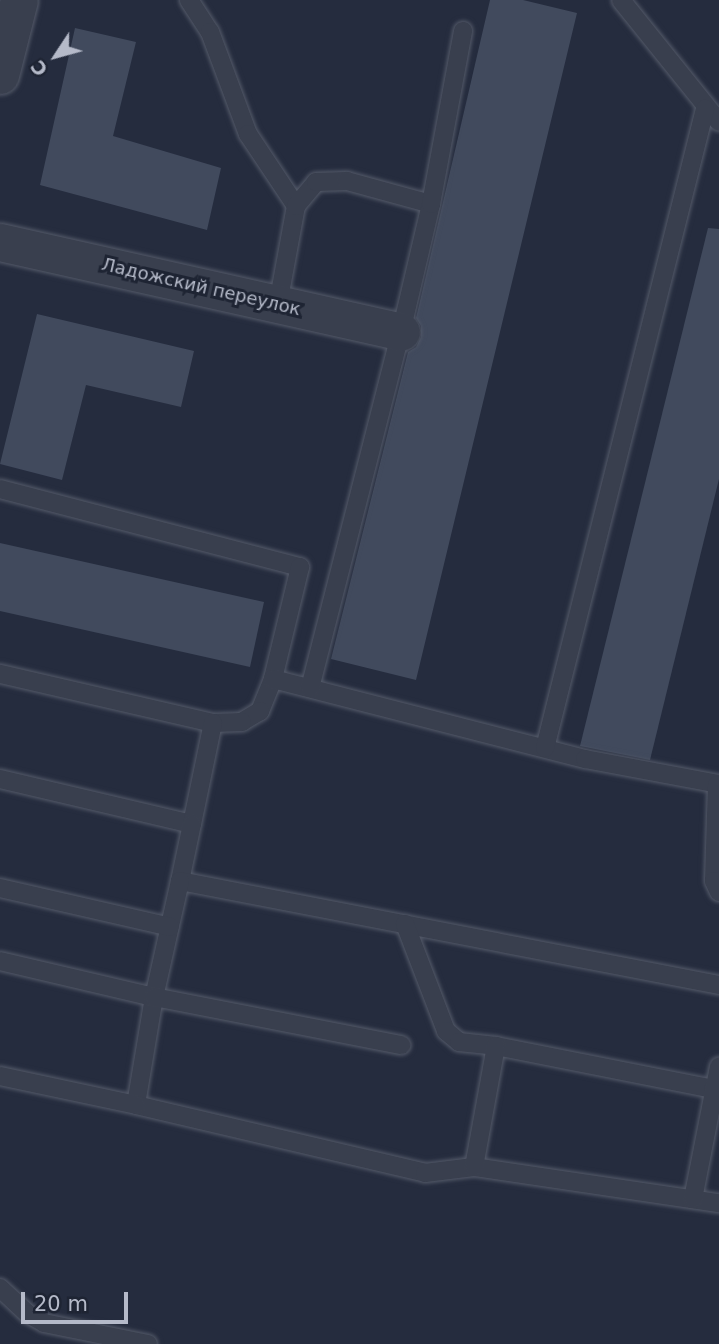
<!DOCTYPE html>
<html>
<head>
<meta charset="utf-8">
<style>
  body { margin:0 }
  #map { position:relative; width:719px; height:1344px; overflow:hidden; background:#252c3e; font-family:"DejaVu Sans",sans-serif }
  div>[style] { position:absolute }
  .building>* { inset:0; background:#414a5d }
  .roads { filter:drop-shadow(0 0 2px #545a69) drop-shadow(0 0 2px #545a69) }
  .lane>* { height:18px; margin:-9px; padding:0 9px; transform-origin:9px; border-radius:9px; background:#393f4e }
  .street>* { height:37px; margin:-18.5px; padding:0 18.5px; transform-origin:18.5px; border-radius:18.5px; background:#393f4e }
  span { translate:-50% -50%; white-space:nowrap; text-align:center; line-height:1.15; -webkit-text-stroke:6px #1e2433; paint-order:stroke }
  .street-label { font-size:18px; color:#b5bac9 }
  .north { position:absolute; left:21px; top:21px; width:70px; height:70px; -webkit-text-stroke:5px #1e2433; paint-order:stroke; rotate:234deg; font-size:19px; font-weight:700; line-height:28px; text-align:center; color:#b5bac9 }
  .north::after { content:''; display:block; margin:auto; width:24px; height:32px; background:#b5bac9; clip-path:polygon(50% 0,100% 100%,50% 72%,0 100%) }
  .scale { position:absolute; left:21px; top:1292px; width:107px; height:32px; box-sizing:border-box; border:4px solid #b5bac9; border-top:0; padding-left:9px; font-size:21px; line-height:24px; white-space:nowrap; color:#b5bac9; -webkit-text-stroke:5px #1e2433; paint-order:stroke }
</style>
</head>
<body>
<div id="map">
  <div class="building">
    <i style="clip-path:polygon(490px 0,523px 0,577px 13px,416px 680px,331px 659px,408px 352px,416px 347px,421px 337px,421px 326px,416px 318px)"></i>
    <i style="clip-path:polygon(75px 28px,136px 42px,113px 136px,221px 168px,207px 230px,40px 185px)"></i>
    <i style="clip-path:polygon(708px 228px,719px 229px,719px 479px,650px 760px,580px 746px)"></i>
    <i style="clip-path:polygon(37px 314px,194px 351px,181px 407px,86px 385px,62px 480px,0 464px)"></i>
    <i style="clip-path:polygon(0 543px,264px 602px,250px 667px,0 611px)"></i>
  </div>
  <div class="roads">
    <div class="lane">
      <i style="left:189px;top:0;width:38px;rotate:57deg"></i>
      <i style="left:210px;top:32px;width:109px;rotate:69.6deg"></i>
      <i style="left:248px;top:134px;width:87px;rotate:56.3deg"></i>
      <i style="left:621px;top:0;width:156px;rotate:51.2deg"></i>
      <i style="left:278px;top:304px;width:100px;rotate:-79.6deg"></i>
      <i style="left:296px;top:206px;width:31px;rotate:-50deg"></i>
      <i style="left:316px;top:182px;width:31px;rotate:-2deg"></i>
      <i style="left:347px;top:181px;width:87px;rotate:15.3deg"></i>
      <i style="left:0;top:489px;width:310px;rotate:14.6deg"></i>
      <i style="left:300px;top:567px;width:115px;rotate:103.6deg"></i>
      <i style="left:273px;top:679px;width:35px;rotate:112deg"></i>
      <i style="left:260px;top:711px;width:21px;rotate:149deg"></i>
      <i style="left:242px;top:722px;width:29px;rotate:178deg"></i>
      <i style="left:213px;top:723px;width:219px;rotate:-167deg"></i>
      <i style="left:273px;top:679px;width:322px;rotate:14.4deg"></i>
      <i style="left:585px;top:759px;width:136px;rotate:10.6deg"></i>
      <i style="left:310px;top:688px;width:367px;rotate:-75.7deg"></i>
      <i style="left:401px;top:332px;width:131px;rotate:-76.8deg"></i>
      <i style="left:431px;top:204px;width:176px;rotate:-79.5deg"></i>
      <i style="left:545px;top:748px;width:659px;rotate:-75.94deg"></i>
      <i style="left:0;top:779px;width:197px;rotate:13.2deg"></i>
      <i style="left:192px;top:824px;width:103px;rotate:-78.3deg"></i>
      <i style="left:717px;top:785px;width:96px;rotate:91.8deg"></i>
      <i style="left:714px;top:881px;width:12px;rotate:66deg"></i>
      <i style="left:192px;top:824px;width:58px;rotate:101.9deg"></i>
      <i style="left:180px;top:881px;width:549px;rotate:10.92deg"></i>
      <i style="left:180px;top:881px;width:119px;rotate:102.6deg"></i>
      <i style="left:154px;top:997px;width:109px;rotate:99.5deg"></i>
      <i style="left:136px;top:1105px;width:297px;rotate:13.2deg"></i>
      <i style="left:425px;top:1173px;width:49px;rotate:-7deg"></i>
      <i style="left:474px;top:1167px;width:248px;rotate:8.4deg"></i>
      <i style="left:0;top:888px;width:174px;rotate:12.9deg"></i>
      <i style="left:405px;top:924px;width:115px;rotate:69deg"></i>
      <i style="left:446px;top:1031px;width:17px;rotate:40deg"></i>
      <i style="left:459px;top:1042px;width:37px;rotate:6deg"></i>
      <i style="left:496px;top:1046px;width:221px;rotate:11.2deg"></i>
      <i style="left:713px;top:1089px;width:7px;rotate:-27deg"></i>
      <i style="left:0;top:961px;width:158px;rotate:13.2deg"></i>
      <i style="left:154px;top:997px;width:252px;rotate:11deg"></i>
      <i style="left:0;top:1076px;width:139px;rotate:12deg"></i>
      <i style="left:474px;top:1167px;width:123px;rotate:-79.7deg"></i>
      <i style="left:693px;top:1199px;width:135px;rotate:-78.9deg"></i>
      <i style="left:0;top:1288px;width:38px;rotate:43deg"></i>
      <i style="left:28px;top:1314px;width:18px;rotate:29deg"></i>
      <i style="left:44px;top:1323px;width:106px;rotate:11.4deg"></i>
    </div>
    <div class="street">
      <i style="left:0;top:75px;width:77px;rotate:-75.8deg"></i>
      <i style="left:0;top:242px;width:411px;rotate:12.6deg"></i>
    </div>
  </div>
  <div class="street-label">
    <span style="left:201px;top:287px;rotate:13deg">Ладожский переулок</span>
  </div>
  <div class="north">С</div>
  <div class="scale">20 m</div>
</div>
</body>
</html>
